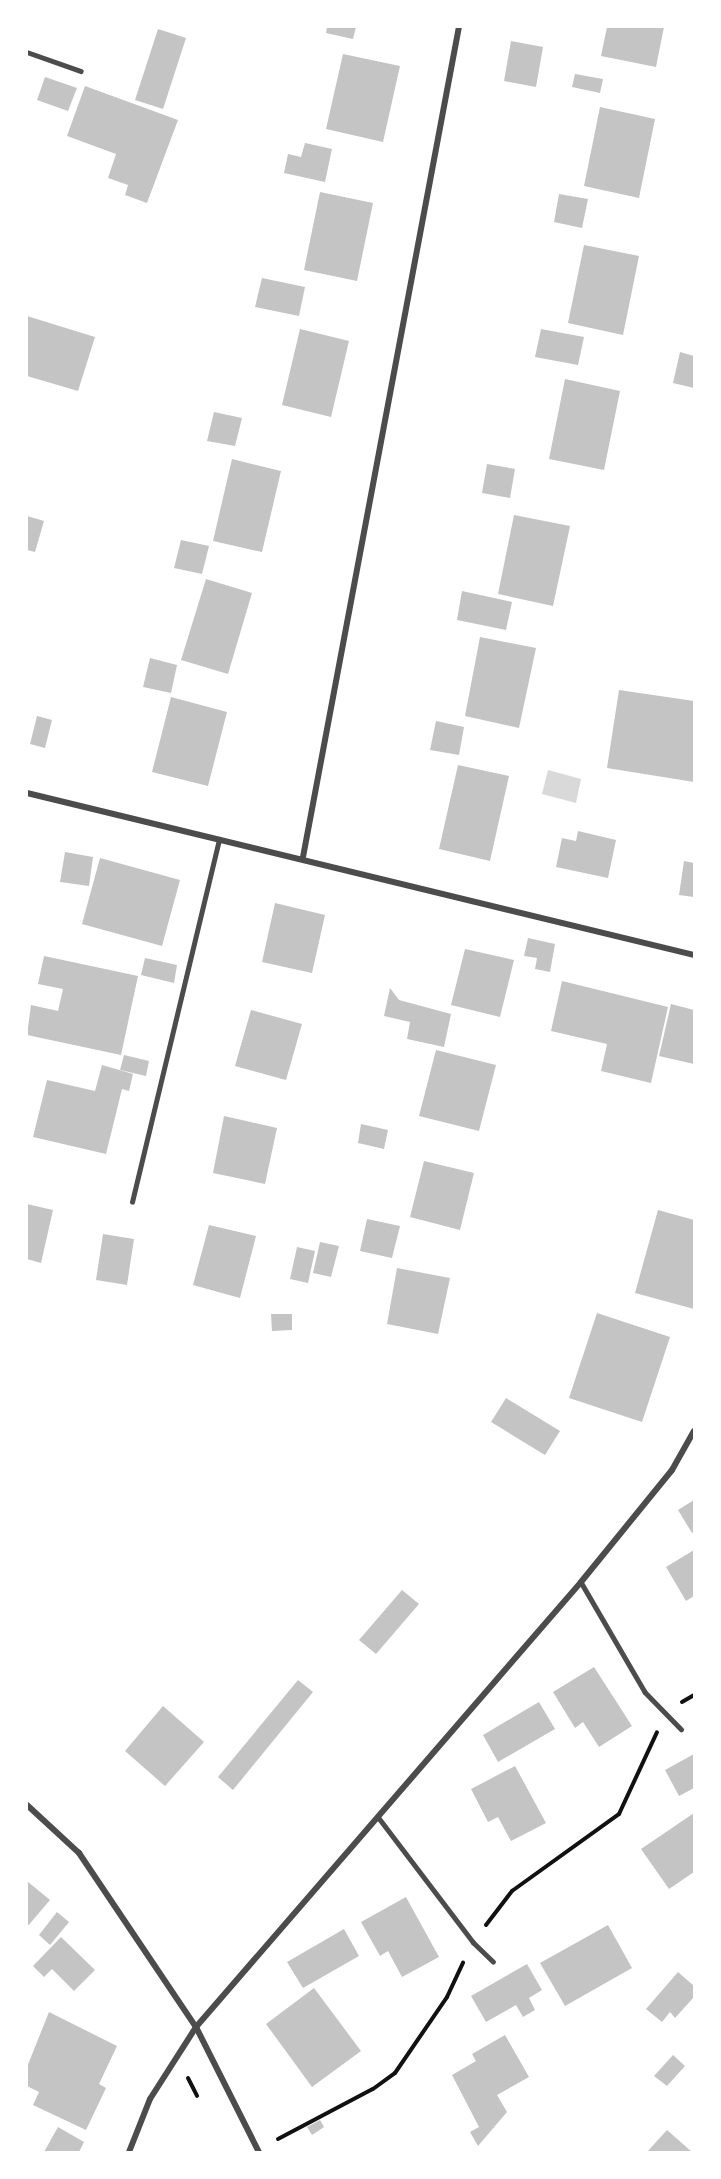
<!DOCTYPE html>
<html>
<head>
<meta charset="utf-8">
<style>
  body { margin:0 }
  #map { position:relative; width:721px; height:2179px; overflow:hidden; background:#fff; font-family:"IBM Plex Sans",sans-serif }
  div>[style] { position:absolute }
  .water>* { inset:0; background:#d9d9d9 }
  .building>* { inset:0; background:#c4c4c4 }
  .path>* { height:4px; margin:-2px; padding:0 2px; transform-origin:2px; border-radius:2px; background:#111 }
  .service>* { height:4.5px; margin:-2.25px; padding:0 2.25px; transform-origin:2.25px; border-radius:2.25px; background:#4c4c4c }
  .minor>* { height:6px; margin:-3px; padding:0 3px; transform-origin:3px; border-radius:3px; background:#4c4c4c }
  span { translate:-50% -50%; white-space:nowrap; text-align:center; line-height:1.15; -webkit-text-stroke:5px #fff; paint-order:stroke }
  .frame { position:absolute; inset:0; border:28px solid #fff; pointer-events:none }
</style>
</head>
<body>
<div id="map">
  <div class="water">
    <i style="clip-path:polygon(548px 770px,581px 779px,576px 803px,542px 794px)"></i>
  </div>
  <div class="building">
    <i style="clip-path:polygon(327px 27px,356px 27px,353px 39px,326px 33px)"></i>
    <i style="clip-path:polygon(607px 27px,664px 27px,656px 67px,601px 56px)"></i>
    <i style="clip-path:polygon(158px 29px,186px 38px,163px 109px,135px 100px)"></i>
    <i style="clip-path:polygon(511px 41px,543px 47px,536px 87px,504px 81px)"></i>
    <i style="clip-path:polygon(343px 54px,400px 66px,383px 142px,326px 129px)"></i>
    <i style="clip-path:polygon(575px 74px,603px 79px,600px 93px,572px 87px)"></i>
    <i style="clip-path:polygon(45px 77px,77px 88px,68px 111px,37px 100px)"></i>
    <i style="clip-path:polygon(85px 86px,178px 120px,147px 203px,125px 195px,128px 185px,108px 178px,116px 154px,67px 136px)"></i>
    <i style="clip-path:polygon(600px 107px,655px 119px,639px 198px,584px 186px)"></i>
    <i style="clip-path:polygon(305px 143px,332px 149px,325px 182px,284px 173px,288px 154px,301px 157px)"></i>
    <i style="clip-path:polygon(320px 192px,373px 203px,357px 281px,304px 270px)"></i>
    <i style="clip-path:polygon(559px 194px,588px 199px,582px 228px,554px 222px)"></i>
    <i style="clip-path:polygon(584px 245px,639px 256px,623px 335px,568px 323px)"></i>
    <i style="clip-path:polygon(262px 278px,305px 287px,299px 316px,255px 307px)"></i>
    <i style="clip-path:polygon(27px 316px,95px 337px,78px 391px,27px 376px)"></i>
    <i style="clip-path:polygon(300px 329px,349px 341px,331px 417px,282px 405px)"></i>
    <i style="clip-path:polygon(541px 329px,584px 337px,578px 365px,535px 357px)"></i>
    <i style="clip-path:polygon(680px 352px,694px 356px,694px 388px,673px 383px)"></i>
    <i style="clip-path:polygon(565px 379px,620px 391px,604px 470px,549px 459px)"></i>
    <i style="clip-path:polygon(214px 412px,242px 418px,235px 446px,207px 441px)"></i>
    <i style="clip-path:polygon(232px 459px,281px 471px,262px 552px,213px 541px)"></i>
    <i style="clip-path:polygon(487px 464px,515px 469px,510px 498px,482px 493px)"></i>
    <i style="clip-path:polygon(514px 515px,570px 526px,553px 606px,498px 594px)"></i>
    <i style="clip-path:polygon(27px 516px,44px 521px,35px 552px,27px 550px)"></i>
    <i style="clip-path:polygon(181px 540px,209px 546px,202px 574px,174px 568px)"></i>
    <i style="clip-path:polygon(206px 579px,252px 593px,228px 674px,181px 660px)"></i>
    <i style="clip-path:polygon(462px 591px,512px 602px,506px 630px,457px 620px)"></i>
    <i style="clip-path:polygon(480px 637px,536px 648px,519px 728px,465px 716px)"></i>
    <i style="clip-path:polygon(150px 658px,177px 665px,171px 693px,143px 687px)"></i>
    <i style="clip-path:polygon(619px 690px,694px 701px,694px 782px,607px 768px)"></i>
    <i style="clip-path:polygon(171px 697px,227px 712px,208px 786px,152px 772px)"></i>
    <i style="clip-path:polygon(37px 716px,52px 720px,45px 748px,30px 744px)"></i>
    <i style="clip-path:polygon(436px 721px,464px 727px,459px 755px,430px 750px)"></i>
    <i style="clip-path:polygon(458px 765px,509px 776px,490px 861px,439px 849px)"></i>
    <i style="clip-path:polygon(578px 831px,616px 840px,608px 878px,556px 867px,562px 838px,576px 841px)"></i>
    <i style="clip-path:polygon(65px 852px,93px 857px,89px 886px,60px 882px)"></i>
    <i style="clip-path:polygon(100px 858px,180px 880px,162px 946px,82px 924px)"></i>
    <i style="clip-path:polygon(684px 861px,694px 863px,694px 897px,679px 895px)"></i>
    <i style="clip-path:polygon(275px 903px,325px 915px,312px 973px,262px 962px)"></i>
    <i style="clip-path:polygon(528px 938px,555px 944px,550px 972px,535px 969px,537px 958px,524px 956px)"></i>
    <i style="clip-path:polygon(465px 949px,514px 960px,500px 1017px,451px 1005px)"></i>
    <i style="clip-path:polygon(44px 956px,138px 976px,121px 1055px,27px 1035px,31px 1005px,58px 1011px,63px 989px,38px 984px)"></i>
    <i style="clip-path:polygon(145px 958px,177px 965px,174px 983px,141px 975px)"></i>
    <i style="clip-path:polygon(562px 981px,668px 1007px,651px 1083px,601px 1071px,607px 1044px,551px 1031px)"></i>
    <i style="clip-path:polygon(390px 988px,399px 1000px,451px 1014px,444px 1047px,407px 1039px,410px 1022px,384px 1016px)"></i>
    <i style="clip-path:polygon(671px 1004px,694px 1010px,694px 1064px,659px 1056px)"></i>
    <i style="clip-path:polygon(251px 1010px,302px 1024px,286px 1080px,235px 1066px)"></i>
    <i style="clip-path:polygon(436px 1050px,496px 1065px,479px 1131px,419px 1116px)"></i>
    <i style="clip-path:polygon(124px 1055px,149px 1061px,146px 1076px,120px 1070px)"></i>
    <i style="clip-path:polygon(102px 1065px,133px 1074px,129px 1091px,122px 1089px,106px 1154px,33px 1137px,47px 1080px,95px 1091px)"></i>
    <i style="clip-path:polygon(224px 1116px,277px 1128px,265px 1184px,213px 1173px)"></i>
    <i style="clip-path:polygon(361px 1124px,388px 1130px,384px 1149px,358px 1143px)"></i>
    <i style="clip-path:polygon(424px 1161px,474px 1173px,460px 1230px,410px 1217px)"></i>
    <i style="clip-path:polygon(27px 1204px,53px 1210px,41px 1263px,27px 1259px)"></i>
    <i style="clip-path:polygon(658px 1210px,694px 1220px,694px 1309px,635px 1293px)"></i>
    <i style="clip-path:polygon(367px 1219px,400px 1226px,392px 1258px,360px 1251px)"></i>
    <i style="clip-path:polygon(209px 1225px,256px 1236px,240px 1298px,193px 1285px)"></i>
    <i style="clip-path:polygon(103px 1234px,134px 1239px,127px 1285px,96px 1280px)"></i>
    <i style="clip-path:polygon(320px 1242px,339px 1246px,331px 1277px,313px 1273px)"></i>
    <i style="clip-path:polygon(297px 1247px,315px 1251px,308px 1283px,290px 1279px)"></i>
    <i style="clip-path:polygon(397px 1268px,450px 1278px,438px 1334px,387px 1324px)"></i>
    <i style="clip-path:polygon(597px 1313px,670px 1337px,642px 1422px,569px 1398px)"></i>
    <i style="clip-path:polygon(271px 1314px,292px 1314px,292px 1330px,272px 1331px)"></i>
    <i style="clip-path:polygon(506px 1398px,560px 1431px,545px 1455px,491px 1422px)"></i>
    <i style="clip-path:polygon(694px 1500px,694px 1532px,692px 1533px,678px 1510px)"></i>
    <i style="clip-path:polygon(694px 1550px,694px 1596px,686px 1601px,666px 1567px)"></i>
    <i style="clip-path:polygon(402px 1590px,419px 1604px,376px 1654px,359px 1640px)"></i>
    <i style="clip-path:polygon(594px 1667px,632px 1726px,599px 1747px,583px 1722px,575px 1728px,553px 1692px)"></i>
    <i style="clip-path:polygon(298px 1680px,313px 1692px,233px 1790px,218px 1777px)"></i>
    <i style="clip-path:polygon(539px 1702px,555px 1729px,498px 1762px,483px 1735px)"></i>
    <i style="clip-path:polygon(163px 1706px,204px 1742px,165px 1786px,125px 1751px)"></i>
    <i style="clip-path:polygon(694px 1754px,694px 1788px,679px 1796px,665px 1770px)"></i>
    <i style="clip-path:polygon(515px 1766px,546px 1823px,511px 1841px,498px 1817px,488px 1822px,471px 1789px)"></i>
    <i style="clip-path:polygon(694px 1813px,694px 1872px,669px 1889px,641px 1849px)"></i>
    <i style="clip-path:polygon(27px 1881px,50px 1900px,27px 1927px)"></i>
    <i style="clip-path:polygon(406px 1897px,439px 1957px,402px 1977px,388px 1951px,380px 1956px,361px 1922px)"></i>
    <i style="clip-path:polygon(57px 1912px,69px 1922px,50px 1945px,39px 1935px)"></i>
    <i style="clip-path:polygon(608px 1925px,632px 1968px,565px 2006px,540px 1963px)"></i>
    <i style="clip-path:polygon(344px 1929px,359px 1956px,303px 1988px,287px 1962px)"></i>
    <i style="clip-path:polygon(61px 1937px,95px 1970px,74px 1991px,52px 1969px,44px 1977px,33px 1966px)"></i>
    <i style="clip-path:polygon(527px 1964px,542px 1990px,529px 1998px,535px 2010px,523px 2017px,516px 2005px,486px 2022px,471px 1996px)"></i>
    <i style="clip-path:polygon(678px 1972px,694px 1986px,694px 1997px,675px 2018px,670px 2012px,662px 2022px,646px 2009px)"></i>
    <i style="clip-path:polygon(314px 1988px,361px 2051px,312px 2087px,266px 2024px)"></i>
    <i style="clip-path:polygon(49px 2012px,117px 2046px,99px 2084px,106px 2088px,86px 2130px,33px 2105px,39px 2092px,27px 2086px,27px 2067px)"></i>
    <i style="clip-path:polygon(505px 2035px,529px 2077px,497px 2095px,507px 2112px,478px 2146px,470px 2132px,479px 2127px,452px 2075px,476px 2061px,472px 2054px)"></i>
    <i style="clip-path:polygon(673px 2055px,685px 2066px,667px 2086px,654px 2076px)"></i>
    <i style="clip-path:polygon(320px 2120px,324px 2127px,312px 2135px,307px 2127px)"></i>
    <i style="clip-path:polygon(58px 2127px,84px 2142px,79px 2152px,44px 2152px)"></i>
    <i style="clip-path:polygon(667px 2130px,692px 2152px,647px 2152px)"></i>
  </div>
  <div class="path">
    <i style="left:682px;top:1702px;width:14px;rotate:-30deg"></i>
    <i style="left:486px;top:1925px;width:43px;rotate:-52.6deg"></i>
    <i style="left:512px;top:1891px;width:132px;rotate:-35.7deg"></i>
    <i style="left:619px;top:1814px;width:90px;rotate:-65.1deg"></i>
    <i style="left:188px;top:2078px;width:20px;rotate:63deg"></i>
    <i style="left:278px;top:2139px;width:107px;rotate:-27.8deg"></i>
    <i style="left:373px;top:2089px;width:27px;rotate:-36deg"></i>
    <i style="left:395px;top:2073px;width:92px;rotate:-55.6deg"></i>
    <i style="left:447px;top:1997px;width:38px;rotate:-65deg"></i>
  </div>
  <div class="service">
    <i style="left:27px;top:52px;width:57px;rotate:19.4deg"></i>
    <i style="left:132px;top:1202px;width:373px;rotate:-76.5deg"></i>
    <i style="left:581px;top:1582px;width:127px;rotate:59.8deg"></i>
    <i style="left:645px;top:1692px;width:52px;rotate:45.8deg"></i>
    <i style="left:379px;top:1818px;width:156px;rotate:52.8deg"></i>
    <i style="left:473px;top:1942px;width:28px;rotate:44deg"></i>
  </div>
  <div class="minor">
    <i style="left:27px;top:793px;width:686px;rotate:13.65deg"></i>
    <i style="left:303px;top:857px;width:845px;rotate:-79.36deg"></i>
    <i style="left:27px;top:1805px;width:71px;rotate:42.7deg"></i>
    <i style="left:79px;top:1853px;width:210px;rotate:56.1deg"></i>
    <i style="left:196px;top:2027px;width:140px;rotate:63.3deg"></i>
    <i style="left:129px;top:2152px;width:57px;rotate:-68.4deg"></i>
    <i style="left:150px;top:2099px;width:85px;rotate:-57.4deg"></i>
    <i style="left:196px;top:2027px;width:588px;rotate:-49.13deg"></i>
    <i style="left:581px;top:1582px;width:144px;rotate:-50.9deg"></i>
    <i style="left:672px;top:1470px;width:45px;rotate:-60.6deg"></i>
  </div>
  <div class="frame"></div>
</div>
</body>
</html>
